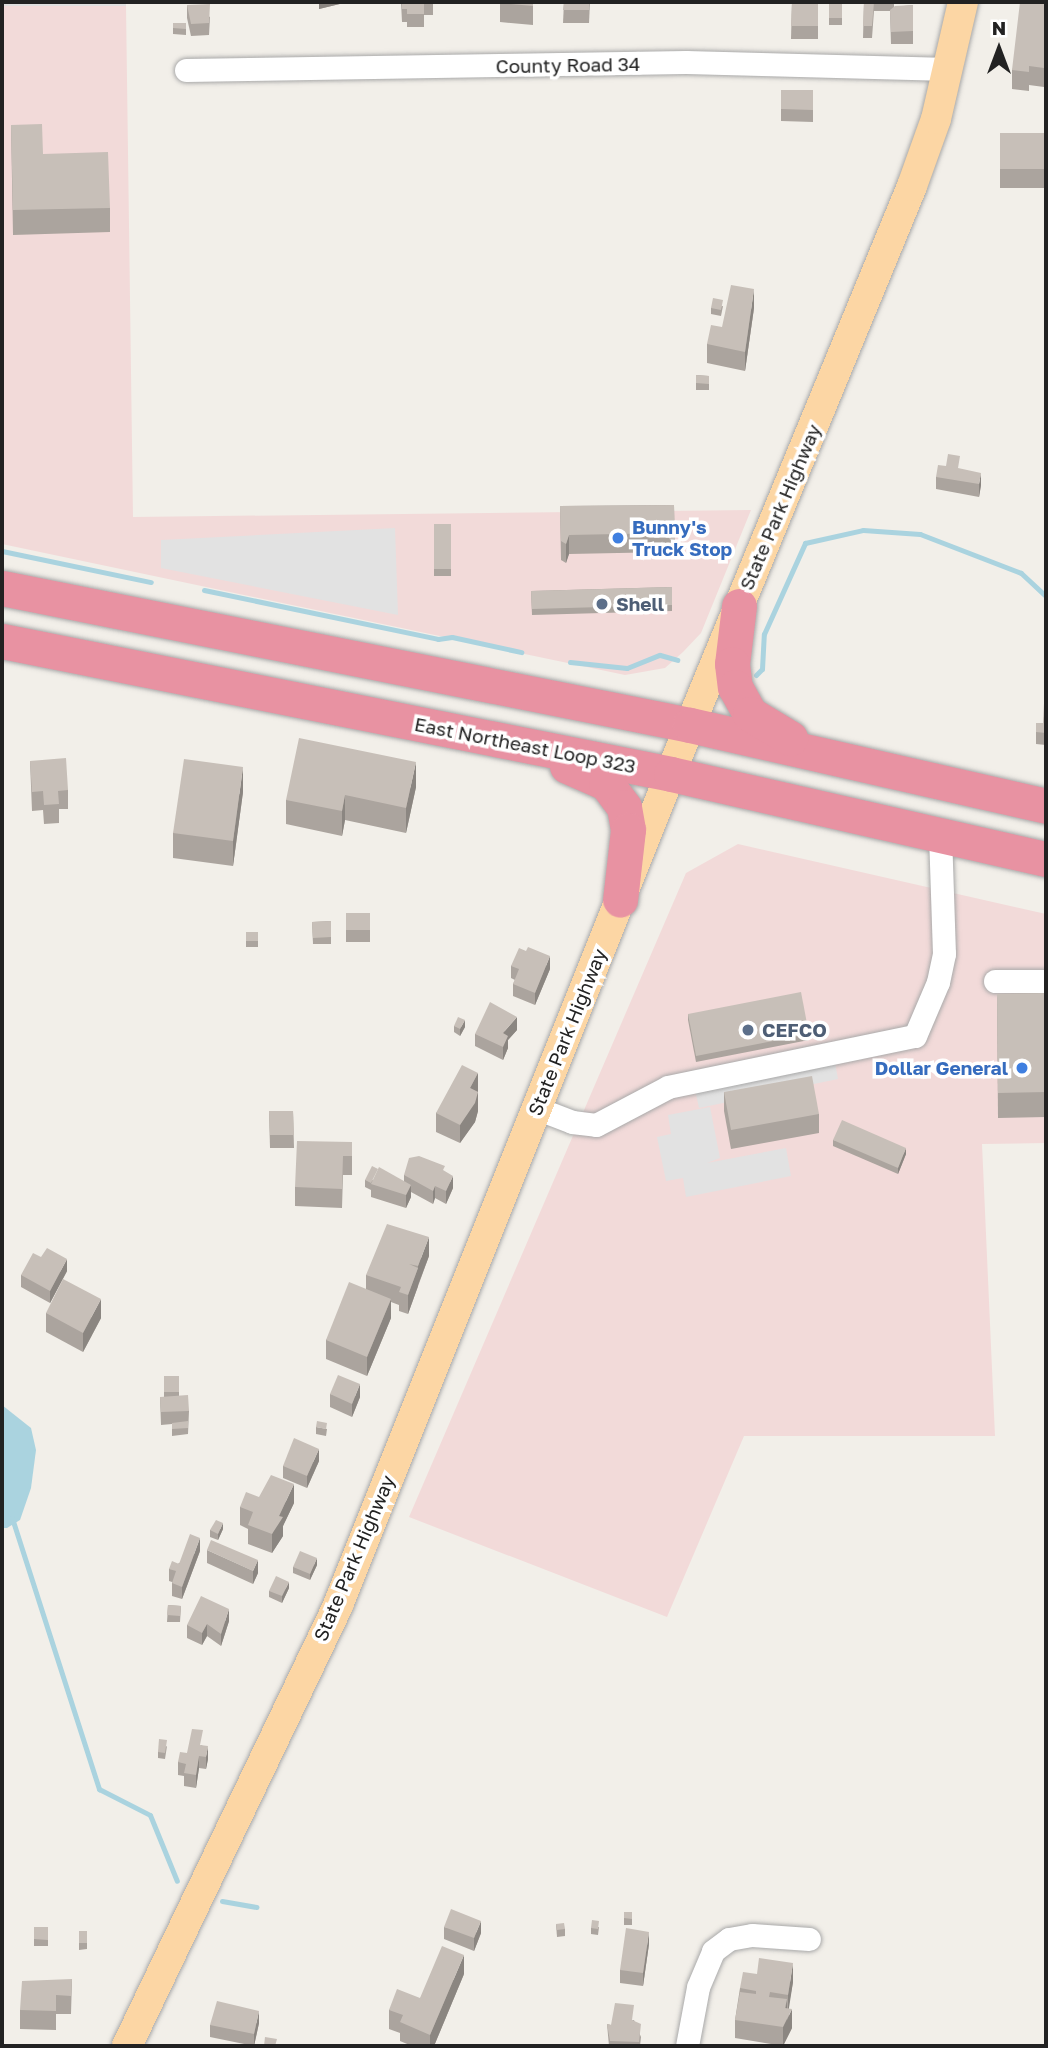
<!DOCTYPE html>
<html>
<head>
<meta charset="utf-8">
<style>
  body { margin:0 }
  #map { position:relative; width:1048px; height:2048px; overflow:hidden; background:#f2efe9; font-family:"Golos Text",sans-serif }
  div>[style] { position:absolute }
  .residential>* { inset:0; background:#e0dfdf }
  .commercial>* { inset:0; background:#f2dad9 }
  .parking>* { inset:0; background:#e2e2e2 }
  .water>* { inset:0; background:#aad3df }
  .stream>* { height:5px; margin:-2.5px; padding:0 2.5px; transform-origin:2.5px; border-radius:2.5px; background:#aad3df }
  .roads { filter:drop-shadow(0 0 2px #a9a9a9) drop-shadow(0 0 2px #a9a9a9) }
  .minor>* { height:23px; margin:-11.5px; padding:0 11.5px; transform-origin:11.5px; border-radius:11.5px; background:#fff }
  .major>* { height:30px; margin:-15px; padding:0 15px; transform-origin:15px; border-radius:15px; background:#fcd6a4 }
  .highway>* { height:35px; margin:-17.5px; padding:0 17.5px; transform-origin:17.5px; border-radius:17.5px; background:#e892a2 }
  .wall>* { inset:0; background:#aba49e }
  .shaded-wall>* { inset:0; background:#8b8681 }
  .building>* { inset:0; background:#c7bfb8 }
  .dots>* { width:19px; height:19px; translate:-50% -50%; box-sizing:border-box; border:4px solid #fff; border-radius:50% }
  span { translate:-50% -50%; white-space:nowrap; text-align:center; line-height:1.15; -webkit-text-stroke:7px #fff; paint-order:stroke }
  .street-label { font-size:19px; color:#222 }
  .shop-label { font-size:19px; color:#366cbe; font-weight:700 }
  .left { translate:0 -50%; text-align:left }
  .right { translate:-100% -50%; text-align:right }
  .service-label { font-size:19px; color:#4e5e75; font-weight:700 }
  .frame { position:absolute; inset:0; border:4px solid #222; pointer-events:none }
  .north { position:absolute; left:964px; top:14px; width:70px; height:70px; -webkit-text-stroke:5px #fff; paint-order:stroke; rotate:0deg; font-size:19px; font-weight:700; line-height:28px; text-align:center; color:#222 }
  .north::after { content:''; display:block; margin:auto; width:24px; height:32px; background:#222; clip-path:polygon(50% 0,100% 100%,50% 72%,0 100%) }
</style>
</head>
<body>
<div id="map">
  <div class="residential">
    <i style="clip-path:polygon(2px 2px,126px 2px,126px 6px,2px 6px)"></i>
  </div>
  <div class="commercial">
    <i style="clip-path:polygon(2px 6px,126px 6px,133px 517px,751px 510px,701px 633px,683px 652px,665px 668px,625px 675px,2px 544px)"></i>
    <i style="clip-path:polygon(738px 844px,1046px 914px,1046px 1143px,982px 1144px,995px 1436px,744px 1436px,667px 1617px,409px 1517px,686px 873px)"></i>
  </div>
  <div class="parking">
    <i style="clip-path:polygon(395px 528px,398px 615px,161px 568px,161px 540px)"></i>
    <i style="clip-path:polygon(831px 1042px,838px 1079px,699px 1108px,691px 1071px)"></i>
    <i style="clip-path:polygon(710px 1107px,720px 1158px,707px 1163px,786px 1148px,791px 1176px,686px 1197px,683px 1178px,666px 1181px,657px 1137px,671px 1134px,668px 1115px)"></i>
  </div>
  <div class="water">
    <i style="clip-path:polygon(2px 1405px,31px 1428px,36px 1450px,31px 1488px,20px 1520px,7px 1528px,2px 1528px)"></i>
  </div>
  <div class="stream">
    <i style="left:2px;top:551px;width:152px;rotate:11.8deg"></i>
    <i style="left:204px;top:590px;width:239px;rotate:11.8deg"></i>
    <i style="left:438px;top:639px;width:14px;rotate:-8deg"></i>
    <i style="left:452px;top:637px;width:71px;rotate:12.3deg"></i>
    <i style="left:570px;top:662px;width:57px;rotate:6deg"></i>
    <i style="left:627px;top:668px;width:35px;rotate:-22deg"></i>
    <i style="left:660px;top:655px;width:18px;rotate:16deg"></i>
    <i style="left:756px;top:675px;width:8px;rotate:-45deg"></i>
    <i style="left:762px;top:669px;width:35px;rotate:-87deg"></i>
    <i style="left:764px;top:634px;width:100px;rotate:-65.7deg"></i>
    <i style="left:805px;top:543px;width:59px;rotate:-12.6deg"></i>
    <i style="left:863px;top:530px;width:57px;rotate:4deg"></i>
    <i style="left:920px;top:534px;width:108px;rotate:21.1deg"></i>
    <i style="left:1021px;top:573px;width:34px;rotate:43deg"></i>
    <i style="left:12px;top:1518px;width:285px;rotate:72.2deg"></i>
    <i style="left:99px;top:1789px;width:57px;rotate:27deg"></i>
    <i style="left:150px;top:1815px;width:71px;rotate:67.8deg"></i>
    <i style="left:222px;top:1901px;width:35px;rotate:10deg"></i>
  </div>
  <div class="roads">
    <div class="minor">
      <i style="left:186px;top:70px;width:500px;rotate:-0.92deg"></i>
      <i style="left:686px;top:62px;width:263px;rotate:1.5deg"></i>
      <i style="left:995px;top:981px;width:51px"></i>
      <i style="left:536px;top:1108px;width:39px;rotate:21deg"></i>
      <i style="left:572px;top:1122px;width:24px;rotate:7deg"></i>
      <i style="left:596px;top:1125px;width:81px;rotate:-27.8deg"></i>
      <i style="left:668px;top:1087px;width:252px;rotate:-11.7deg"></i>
      <i style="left:915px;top:1036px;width:59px;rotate:-66.9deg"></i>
      <i style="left:938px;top:982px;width:29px;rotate:-78deg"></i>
      <i style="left:944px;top:954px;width:121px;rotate:-91.9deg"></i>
      <i style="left:687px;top:2046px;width:60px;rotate:-79.4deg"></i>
      <i style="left:698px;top:1987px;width:39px;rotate:-67deg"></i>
      <i style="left:713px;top:1951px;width:20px;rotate:-37deg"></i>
      <i style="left:729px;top:1939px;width:23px;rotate:-10deg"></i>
      <i style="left:752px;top:1935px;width:57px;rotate:4deg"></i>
    </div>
    <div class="major">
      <i style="left:127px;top:2046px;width:489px;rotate:-64.4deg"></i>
      <i style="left:338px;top:1605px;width:948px;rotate:-68.2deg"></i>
      <i style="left:690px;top:725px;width:583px;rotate:-67.61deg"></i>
      <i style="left:912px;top:186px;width:71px;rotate:-70.3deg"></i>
      <i style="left:936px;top:119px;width:120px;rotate:-77deg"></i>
    </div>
    <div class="highway">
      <i style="left:2px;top:588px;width:702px;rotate:11.26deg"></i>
      <i style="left:690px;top:725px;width:365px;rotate:12.8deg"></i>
      <i style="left:739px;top:606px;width:58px;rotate:96.9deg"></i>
      <i style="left:732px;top:664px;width:23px;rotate:83deg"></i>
      <i style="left:735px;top:687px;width:31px;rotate:61deg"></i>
      <i style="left:750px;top:714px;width:47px;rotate:31deg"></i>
      <i style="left:2px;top:641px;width:682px;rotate:11.24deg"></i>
      <i style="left:671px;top:774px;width:385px;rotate:12.8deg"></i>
      <i style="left:567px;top:766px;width:43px;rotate:23.6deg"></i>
      <i style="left:606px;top:783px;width:30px;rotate:53deg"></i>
      <i style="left:624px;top:807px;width:23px;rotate:80deg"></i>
      <i style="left:628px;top:830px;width:70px;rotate:96.5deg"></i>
    </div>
  </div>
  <div class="wall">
    <i style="clip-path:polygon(287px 2px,348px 2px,319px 9px,319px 3px,287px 4px)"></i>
    <i style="clip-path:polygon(401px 2px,433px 2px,433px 15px,424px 15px,424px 27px,407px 27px,407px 22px,402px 22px)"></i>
    <i style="clip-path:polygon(500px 2px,533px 2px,533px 25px,500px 22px)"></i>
    <i style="clip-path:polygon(564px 2px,590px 2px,589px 23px,563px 23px)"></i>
    <i style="clip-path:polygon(792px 2px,818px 2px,818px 39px,791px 39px)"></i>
    <i style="clip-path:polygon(829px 2px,842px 2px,842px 25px,829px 25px)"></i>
    <i style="clip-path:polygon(864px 2px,894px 2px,894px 7px,913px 5px,913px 44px,891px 44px,890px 11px,874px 11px,872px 38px,863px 38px)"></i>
    <i style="clip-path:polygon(1046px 2px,1046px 72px,1044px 87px,1029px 85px,1029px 91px,1012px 89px,1012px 70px)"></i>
    <i style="clip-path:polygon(187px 5px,210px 17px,209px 35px,191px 36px,187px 18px)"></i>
    <i style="clip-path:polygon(173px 23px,186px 23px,186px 35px,173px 34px)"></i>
    <i style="clip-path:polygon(781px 90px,813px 90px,813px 122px,781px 121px)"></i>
    <i style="clip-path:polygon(11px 125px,43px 154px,110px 208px,110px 232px,13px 235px)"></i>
    <i style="clip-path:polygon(1000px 133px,1046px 133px,1046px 188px,1000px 188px)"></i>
    <i style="clip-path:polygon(723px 306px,721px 316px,711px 314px,711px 308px)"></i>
    <i style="clip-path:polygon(754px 308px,745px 371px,707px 363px,707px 344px)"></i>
    <i style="clip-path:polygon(696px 375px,709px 376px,709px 390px,696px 390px)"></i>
    <i style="clip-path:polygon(960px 469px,981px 485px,979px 497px,936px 489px,936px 477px)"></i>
    <i style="clip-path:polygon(674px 505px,675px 558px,670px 559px,667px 552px,569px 554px,566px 563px,561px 560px,560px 506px)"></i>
    <i style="clip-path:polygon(434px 524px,451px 524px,451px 576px,434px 576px)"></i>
    <i style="clip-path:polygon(672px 587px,672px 611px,532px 615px,531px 591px)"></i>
    <i style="clip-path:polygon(1046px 703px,1046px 745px,1036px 744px,1036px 723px,1043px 723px)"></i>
    <i style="clip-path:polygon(30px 761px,68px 790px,68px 809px,59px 809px,59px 823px,44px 824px,43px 810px,32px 811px)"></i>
    <i style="clip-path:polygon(416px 787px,406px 833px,345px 820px,342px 836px,286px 824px,286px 800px)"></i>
    <i style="clip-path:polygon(243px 792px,233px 866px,173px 858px,173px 833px)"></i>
    <i style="clip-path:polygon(346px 913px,370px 913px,370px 942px,346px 942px)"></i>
    <i style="clip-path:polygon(331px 921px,331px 944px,313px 944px,312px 922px)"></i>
    <i style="clip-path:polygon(246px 932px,258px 932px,258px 947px,246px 947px)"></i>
    <i style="clip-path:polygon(526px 951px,550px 969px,535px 1005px,513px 996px,513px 984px,515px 980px,511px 978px,511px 966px)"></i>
    <i style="clip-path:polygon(1046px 993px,1046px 1117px,998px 1118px,997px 994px)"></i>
    <i style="clip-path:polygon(688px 1014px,809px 1034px,809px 1040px,696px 1062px,688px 1020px)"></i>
    <i style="clip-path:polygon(454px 1026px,465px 1027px,460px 1036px,454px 1032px)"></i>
    <i style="clip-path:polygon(517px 1030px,508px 1040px,508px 1048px,503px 1060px,475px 1046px,475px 1034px)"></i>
    <i style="clip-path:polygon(478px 1073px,478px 1111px,475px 1122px,460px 1143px,436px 1132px,436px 1113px)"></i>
    <i style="clip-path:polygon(724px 1092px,819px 1114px,819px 1133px,731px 1149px,724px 1111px)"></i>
    <i style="clip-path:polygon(269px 1111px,293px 1111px,294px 1148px,270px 1148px)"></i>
    <i style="clip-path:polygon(833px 1140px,906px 1154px,898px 1174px,833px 1146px)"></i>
    <i style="clip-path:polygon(352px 1142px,352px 1175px,343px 1175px,342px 1208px,295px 1206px,295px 1187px)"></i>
    <i style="clip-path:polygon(445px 1172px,453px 1188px,446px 1204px,435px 1198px,433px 1204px,411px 1192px,411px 1197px,406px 1208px,371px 1197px,371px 1190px,365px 1187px,365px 1180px,404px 1181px,404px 1175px)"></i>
    <i style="clip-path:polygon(429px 1256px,408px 1314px,399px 1311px,399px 1305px,391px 1302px,391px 1318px,367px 1376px,326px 1359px,326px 1340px,366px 1289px,366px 1275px)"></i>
    <i style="clip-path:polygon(67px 1271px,50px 1303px,21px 1287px,21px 1275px)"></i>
    <i style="clip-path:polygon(46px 1313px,101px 1318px,83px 1352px,46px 1332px)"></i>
    <i style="clip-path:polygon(164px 1376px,179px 1376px,179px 1396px,189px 1411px,188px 1434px,172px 1436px,172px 1424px,161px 1425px,160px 1397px,164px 1397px)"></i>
    <i style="clip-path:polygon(330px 1394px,360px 1397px,352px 1417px,330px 1407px)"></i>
    <i style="clip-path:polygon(316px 1427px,327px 1429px,326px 1436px,316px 1434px)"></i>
    <i style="clip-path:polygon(319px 1461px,307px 1488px,283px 1478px,283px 1466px)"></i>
    <i style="clip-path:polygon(259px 1497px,294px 1503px,283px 1526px,283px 1536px,272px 1553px,248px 1544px,248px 1529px,240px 1525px,240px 1507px)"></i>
    <i style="clip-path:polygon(223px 1529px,218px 1540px,210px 1537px,210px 1530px)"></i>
    <i style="clip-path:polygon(207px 1550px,258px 1573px,253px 1584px,207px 1563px)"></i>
    <i style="clip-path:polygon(200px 1551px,182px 1599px,172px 1596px,172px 1582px,169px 1581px,169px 1569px)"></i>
    <i style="clip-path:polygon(317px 1565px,310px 1580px,293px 1573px,293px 1567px)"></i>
    <i style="clip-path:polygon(289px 1588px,282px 1603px,269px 1597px,269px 1591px)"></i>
    <i style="clip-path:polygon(168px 1605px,181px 1606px,180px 1622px,167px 1622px)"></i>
    <i style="clip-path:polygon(229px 1621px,221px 1646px,207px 1636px,202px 1645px,187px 1638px,187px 1625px)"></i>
    <i style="clip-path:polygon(202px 1745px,208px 1759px,206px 1769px,199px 1768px,196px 1788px,184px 1786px,184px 1776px,178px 1775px,178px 1762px,187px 1753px)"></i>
    <i style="clip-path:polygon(167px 1746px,165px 1759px,158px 1758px,158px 1752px)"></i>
    <i style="clip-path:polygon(624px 1912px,632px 1912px,632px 1925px,624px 1925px)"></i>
    <i style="clip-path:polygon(556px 1924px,565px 1929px,565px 1936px,557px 1937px)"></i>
    <i style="clip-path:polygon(34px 1927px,48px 1927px,48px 1946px,34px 1946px)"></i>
    <i style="clip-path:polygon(444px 1927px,481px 1933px,474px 1951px,444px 1939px)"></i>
    <i style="clip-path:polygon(599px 1927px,598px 1935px,591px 1934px,591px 1928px)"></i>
    <i style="clip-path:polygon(79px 1931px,87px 1931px,87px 1949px,79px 1950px)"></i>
    <i style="clip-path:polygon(649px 1944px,643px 1986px,620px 1983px,620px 1970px)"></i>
    <i style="clip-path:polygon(464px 1974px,434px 2046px,412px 2046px,400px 2041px,400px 2033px,389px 2029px,389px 2010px,420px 1998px)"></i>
    <i style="clip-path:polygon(72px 1979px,71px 2014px,56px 2014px,56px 2030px,20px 2029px,20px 2010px)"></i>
    <i style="clip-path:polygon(793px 1982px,788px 2009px,792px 2028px,783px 2046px,735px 2038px,735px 2020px,740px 1988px)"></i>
    <i style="clip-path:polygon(634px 2020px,641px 2037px,640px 2046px,609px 2046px,607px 2024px,611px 2025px)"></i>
    <i style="clip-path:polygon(259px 2023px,254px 2046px,210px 2037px,210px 2025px)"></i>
  </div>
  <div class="shaded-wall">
    <i style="clip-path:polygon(319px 2px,348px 2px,319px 9px)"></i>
    <i style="clip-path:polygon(1046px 53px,1046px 72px,1044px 87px,1044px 68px)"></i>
    <i style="clip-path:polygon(754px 289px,754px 308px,745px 371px,745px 352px)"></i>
    <i style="clip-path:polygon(981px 473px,981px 485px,979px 497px,979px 484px)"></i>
    <i style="clip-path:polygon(569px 535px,569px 554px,566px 563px,566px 544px)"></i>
    <i style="clip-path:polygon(675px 539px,675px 558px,670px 559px,670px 540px)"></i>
    <i style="clip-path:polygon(416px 762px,416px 787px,406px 833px,406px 808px)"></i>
    <i style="clip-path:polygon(243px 767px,243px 792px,233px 866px,233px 841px)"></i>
    <i style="clip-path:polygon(345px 795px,345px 820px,342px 836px,342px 811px)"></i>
    <i style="clip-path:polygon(550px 956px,550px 969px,535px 1005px,535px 993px)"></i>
    <i style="clip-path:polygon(517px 1017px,517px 1030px,508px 1040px,508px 1048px,503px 1060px,503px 1033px)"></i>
    <i style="clip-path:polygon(465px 1020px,465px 1027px,460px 1036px,460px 1029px)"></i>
    <i style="clip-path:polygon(478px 1073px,478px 1092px,470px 1088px)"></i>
    <i style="clip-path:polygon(478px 1092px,478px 1111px,475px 1122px,460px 1143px,460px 1125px)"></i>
    <i style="clip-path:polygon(906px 1148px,906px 1154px,898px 1174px,898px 1168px)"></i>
    <i style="clip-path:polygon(453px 1176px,453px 1188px,446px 1204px,446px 1191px)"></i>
    <i style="clip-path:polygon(411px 1185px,411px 1197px,406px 1208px,406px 1195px)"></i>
    <i style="clip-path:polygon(435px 1186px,435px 1198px,433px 1204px,433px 1191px)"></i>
    <i style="clip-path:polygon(429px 1237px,429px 1256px,418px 1285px,418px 1266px)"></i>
    <i style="clip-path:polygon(67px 1259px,67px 1271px,50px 1303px,50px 1291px)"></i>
    <i style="clip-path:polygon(418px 1268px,418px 1286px,408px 1314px,408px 1295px)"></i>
    <i style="clip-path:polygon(101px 1299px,101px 1318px,83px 1352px,83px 1333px)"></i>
    <i style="clip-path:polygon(391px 1299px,391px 1318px,367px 1376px,367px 1357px)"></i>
    <i style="clip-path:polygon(360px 1384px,360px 1397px,352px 1417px,352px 1404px)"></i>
    <i style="clip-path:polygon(319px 1449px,319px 1461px,307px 1488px,307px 1476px)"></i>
    <i style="clip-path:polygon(294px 1484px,294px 1503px,283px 1526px,283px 1536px,272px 1553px,272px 1534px,279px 1516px)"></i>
    <i style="clip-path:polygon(223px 1523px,223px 1529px,218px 1540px,218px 1534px)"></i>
    <i style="clip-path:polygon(200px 1538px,200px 1551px,182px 1599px,182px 1587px)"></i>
    <i style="clip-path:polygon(317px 1558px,317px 1565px,310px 1580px,310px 1574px)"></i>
    <i style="clip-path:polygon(258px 1560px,258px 1573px,253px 1584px,253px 1571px)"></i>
    <i style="clip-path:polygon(289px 1582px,289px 1588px,282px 1603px,282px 1596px)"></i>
    <i style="clip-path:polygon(229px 1609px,229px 1621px,221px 1646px,221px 1634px)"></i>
    <i style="clip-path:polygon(207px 1624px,207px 1636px,202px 1645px,202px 1633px)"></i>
    <i style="clip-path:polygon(208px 1746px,208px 1759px,206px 1769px,206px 1757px)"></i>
    <i style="clip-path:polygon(199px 1756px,199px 1768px,196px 1788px,196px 1775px)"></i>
    <i style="clip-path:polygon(481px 1921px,481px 1933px,474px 1951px,474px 1938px)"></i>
    <i style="clip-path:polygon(649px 1932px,649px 1944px,643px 1986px,643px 1973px)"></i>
    <i style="clip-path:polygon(464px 1955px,464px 1974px,434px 2046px,430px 2046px,430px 2035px)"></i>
    <i style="clip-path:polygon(793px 1963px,793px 1982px,788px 2014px,788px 1995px)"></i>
    <i style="clip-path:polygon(787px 1999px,787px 2020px,792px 2009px,792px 2028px,783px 2046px,783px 2027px)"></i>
    <i style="clip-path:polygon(259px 2011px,259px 2023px,254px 2046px,254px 2034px)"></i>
  </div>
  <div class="building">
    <i style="clip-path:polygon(402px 2px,433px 2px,424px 2px,424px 14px,407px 14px,407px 9px,402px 9px)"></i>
    <i style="clip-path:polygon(500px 2px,533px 2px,533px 6px,500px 3px)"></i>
    <i style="clip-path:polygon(564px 2px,589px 2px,589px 10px,563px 10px)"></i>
    <i style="clip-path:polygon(792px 2px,818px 2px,818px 26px,791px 26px)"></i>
    <i style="clip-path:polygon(829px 2px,842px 2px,842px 18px,829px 18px)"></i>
    <i style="clip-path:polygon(864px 2px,874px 2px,872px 26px,863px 26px)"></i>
    <i style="clip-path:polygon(1020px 2px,1046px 2px,1046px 53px,1044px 68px,1029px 66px,1029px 72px,1012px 70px)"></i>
    <i style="clip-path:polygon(210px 4px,209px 23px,191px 24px,187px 5px)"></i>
    <i style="clip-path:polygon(913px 5px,913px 31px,891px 32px,890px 10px,895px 6px)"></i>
    <i style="clip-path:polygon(173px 23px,186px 23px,186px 29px,173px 28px)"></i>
    <i style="clip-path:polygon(781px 90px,813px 90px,813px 110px,781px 109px)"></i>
    <i style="clip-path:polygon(42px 124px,43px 154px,108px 152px,110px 208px,13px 210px,11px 125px)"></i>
    <i style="clip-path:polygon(1000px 133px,1046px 133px,1046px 169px,1000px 169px)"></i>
    <i style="clip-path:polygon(731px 285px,754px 289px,745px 352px,707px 344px,711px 325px,722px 327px)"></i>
    <i style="clip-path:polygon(713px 298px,723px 300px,721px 310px,711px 308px)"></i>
    <i style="clip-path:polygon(696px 375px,709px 376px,709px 384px,696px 383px)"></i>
    <i style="clip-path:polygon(948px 454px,960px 456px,958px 468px,981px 473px,979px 484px,936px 477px,938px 465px,946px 466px)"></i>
    <i style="clip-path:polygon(674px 505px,675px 539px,670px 540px,667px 533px,569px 535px,566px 544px,561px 541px,560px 506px)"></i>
    <i style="clip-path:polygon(434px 524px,451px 524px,451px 569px,434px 569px)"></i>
    <i style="clip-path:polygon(672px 587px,672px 605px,532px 609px,531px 591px)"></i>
    <i style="clip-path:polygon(1044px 703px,1046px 703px,1046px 733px,1036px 732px,1036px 723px,1043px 723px)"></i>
    <i style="clip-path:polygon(299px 738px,416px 762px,406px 808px,345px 795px,342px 811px,286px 800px)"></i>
    <i style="clip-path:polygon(66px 758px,68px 790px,58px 791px,59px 804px,44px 805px,43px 791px,32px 792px,30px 761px)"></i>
    <i style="clip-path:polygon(184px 759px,243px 767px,233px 841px,173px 833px)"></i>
    <i style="clip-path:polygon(346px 913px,370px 913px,370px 930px,346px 930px)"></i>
    <i style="clip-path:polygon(331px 921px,331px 937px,313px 938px,312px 922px)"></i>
    <i style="clip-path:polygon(246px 932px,258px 932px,258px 941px,246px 941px)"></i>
    <i style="clip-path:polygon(528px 947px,550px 956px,535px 993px,513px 984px,519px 969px,511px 966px,519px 948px,526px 951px)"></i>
    <i style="clip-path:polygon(801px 992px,809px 1034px,696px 1056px,688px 1014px)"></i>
    <i style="clip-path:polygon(1046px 993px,1046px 1092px,998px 1093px,997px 994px)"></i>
    <i style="clip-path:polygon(490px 1002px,517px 1017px,503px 1033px,508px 1036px,503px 1047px,475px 1034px)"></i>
    <i style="clip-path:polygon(458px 1017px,465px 1020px,460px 1029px,454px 1026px)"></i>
    <i style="clip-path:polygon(462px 1065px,478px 1073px,470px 1088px,478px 1092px,475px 1103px,460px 1125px,436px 1113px)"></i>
    <i style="clip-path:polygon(812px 1076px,819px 1114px,731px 1130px,724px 1092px)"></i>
    <i style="clip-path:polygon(269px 1111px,293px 1111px,294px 1135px,270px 1135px)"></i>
    <i style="clip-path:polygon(842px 1120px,906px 1148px,898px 1168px,833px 1140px)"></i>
    <i style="clip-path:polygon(297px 1141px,352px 1142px,352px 1156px,343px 1156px,342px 1189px,295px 1187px)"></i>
    <i style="clip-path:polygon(419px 1156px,445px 1166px,443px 1170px,453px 1176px,446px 1191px,435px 1186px,433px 1191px,404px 1175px,409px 1158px)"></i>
    <i style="clip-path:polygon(372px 1166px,378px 1169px,371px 1183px,365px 1180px)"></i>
    <i style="clip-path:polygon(379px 1167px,411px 1185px,406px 1195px,371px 1184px)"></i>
    <i style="clip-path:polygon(387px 1224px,429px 1237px,418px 1266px,409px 1264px,418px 1268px,408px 1295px,399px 1292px,401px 1287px,366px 1275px)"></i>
    <i style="clip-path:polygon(47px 1248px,67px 1259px,50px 1291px,21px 1275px,33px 1253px,41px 1257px)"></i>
    <i style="clip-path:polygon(63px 1279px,101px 1299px,83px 1333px,46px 1313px)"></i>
    <i style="clip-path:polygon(349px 1282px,391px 1299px,367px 1357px,326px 1340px)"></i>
    <i style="clip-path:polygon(338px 1375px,360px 1384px,352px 1404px,330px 1394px)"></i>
    <i style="clip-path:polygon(164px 1376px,179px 1376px,179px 1392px,164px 1392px)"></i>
    <i style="clip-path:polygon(188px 1395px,189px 1411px,161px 1412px,160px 1397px)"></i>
    <i style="clip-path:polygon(188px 1421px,188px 1428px,172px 1429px,172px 1423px)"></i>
    <i style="clip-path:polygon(317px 1421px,327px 1423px,326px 1429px,316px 1427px)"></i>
    <i style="clip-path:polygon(294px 1438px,319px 1449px,307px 1476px,283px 1466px)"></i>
    <i style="clip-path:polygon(271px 1475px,294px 1484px,279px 1516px,283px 1517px,272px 1534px,248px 1525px,253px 1512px,240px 1507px,246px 1492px,259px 1497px)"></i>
    <i style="clip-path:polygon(216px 1520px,223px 1523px,218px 1534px,210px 1530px)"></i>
    <i style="clip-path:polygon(190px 1534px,200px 1538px,182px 1587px,172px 1583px,176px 1571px,169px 1569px,172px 1561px,179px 1564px)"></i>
    <i style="clip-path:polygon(211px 1540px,258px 1560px,253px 1571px,207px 1550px)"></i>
    <i style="clip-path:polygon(300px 1551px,317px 1558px,310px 1574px,293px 1567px)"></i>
    <i style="clip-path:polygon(276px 1576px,289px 1582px,282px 1596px,269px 1591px)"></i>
    <i style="clip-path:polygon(201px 1596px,229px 1609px,221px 1634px,207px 1624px,202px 1633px,187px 1625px)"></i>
    <i style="clip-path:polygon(168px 1605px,181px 1606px,180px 1616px,167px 1615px)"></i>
    <i style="clip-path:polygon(192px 1729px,203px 1730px,200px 1745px,208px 1746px,206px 1757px,199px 1756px,196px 1775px,184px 1773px,186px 1764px,178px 1762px,180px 1752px,187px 1753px)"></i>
    <i style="clip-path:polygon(159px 1739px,167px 1740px,165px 1753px,158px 1752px)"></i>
    <i style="clip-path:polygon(451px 1909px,481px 1921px,474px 1938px,444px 1927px)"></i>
    <i style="clip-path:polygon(624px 1912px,632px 1912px,632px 1919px,624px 1918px)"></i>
    <i style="clip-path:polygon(592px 1920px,599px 1921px,598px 1929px,591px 1928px)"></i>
    <i style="clip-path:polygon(564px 1923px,565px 1929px,557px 1930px,556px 1924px)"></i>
    <i style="clip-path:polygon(34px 1927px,48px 1927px,48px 1940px,34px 1939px)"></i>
    <i style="clip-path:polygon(626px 1928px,649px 1932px,643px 1973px,620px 1970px)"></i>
    <i style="clip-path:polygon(79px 1931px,87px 1931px,87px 1943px,79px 1943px)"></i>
    <i style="clip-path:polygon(442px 1946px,464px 1955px,430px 2035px,400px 2022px,403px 2015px,389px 2010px,397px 1989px,420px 1998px)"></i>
    <i style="clip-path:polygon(759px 1958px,793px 1963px,788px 1995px,770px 1992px,769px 1997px,787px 1999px,785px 2008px,792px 2009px,783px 2027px,735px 2020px,740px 1992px,756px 1994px,756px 1991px,740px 1988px,743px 1972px,757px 1974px)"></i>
    <i style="clip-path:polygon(72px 1979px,71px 1996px,56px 1995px,56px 2011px,20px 2010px,22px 1981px)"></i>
    <i style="clip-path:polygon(217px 2001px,259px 2011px,254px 2034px,210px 2025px)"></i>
    <i style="clip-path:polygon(615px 2003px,634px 2005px,632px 2020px,641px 2024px,639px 2042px,610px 2041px,607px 2024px,611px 2025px)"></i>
    <i style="clip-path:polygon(265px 2037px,277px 2039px,275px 2046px,264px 2046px)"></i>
  </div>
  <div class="dots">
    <i style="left:618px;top:538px;background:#3f7fe0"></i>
    <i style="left:602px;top:604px;background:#5c6f8a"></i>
    <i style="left:748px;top:1030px;background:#5c6f8a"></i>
    <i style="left:1022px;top:1068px;background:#3f7fe0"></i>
  </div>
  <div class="street-label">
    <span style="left:568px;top:65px;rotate:-1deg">County Road 34</span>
    <span style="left:780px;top:507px;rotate:-67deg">State Park Highway</span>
    <span style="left:525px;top:745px;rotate:11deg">East Northeast Loop 323</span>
    <span style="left:567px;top:1032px;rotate:-68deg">State Park Highway</span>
    <span style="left:354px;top:1558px;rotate:-67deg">State Park Highway</span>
  </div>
  <div class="shop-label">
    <span class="left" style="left:632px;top:538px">Bunny's<br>Truck Stop</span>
    <span class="right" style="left:1008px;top:1068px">Dollar General</span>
  </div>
  <div class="service-label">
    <span class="left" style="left:616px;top:604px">Shell</span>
    <span class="left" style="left:762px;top:1030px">CEFCO</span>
  </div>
  <div class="frame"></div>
  <div class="north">N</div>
</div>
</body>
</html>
